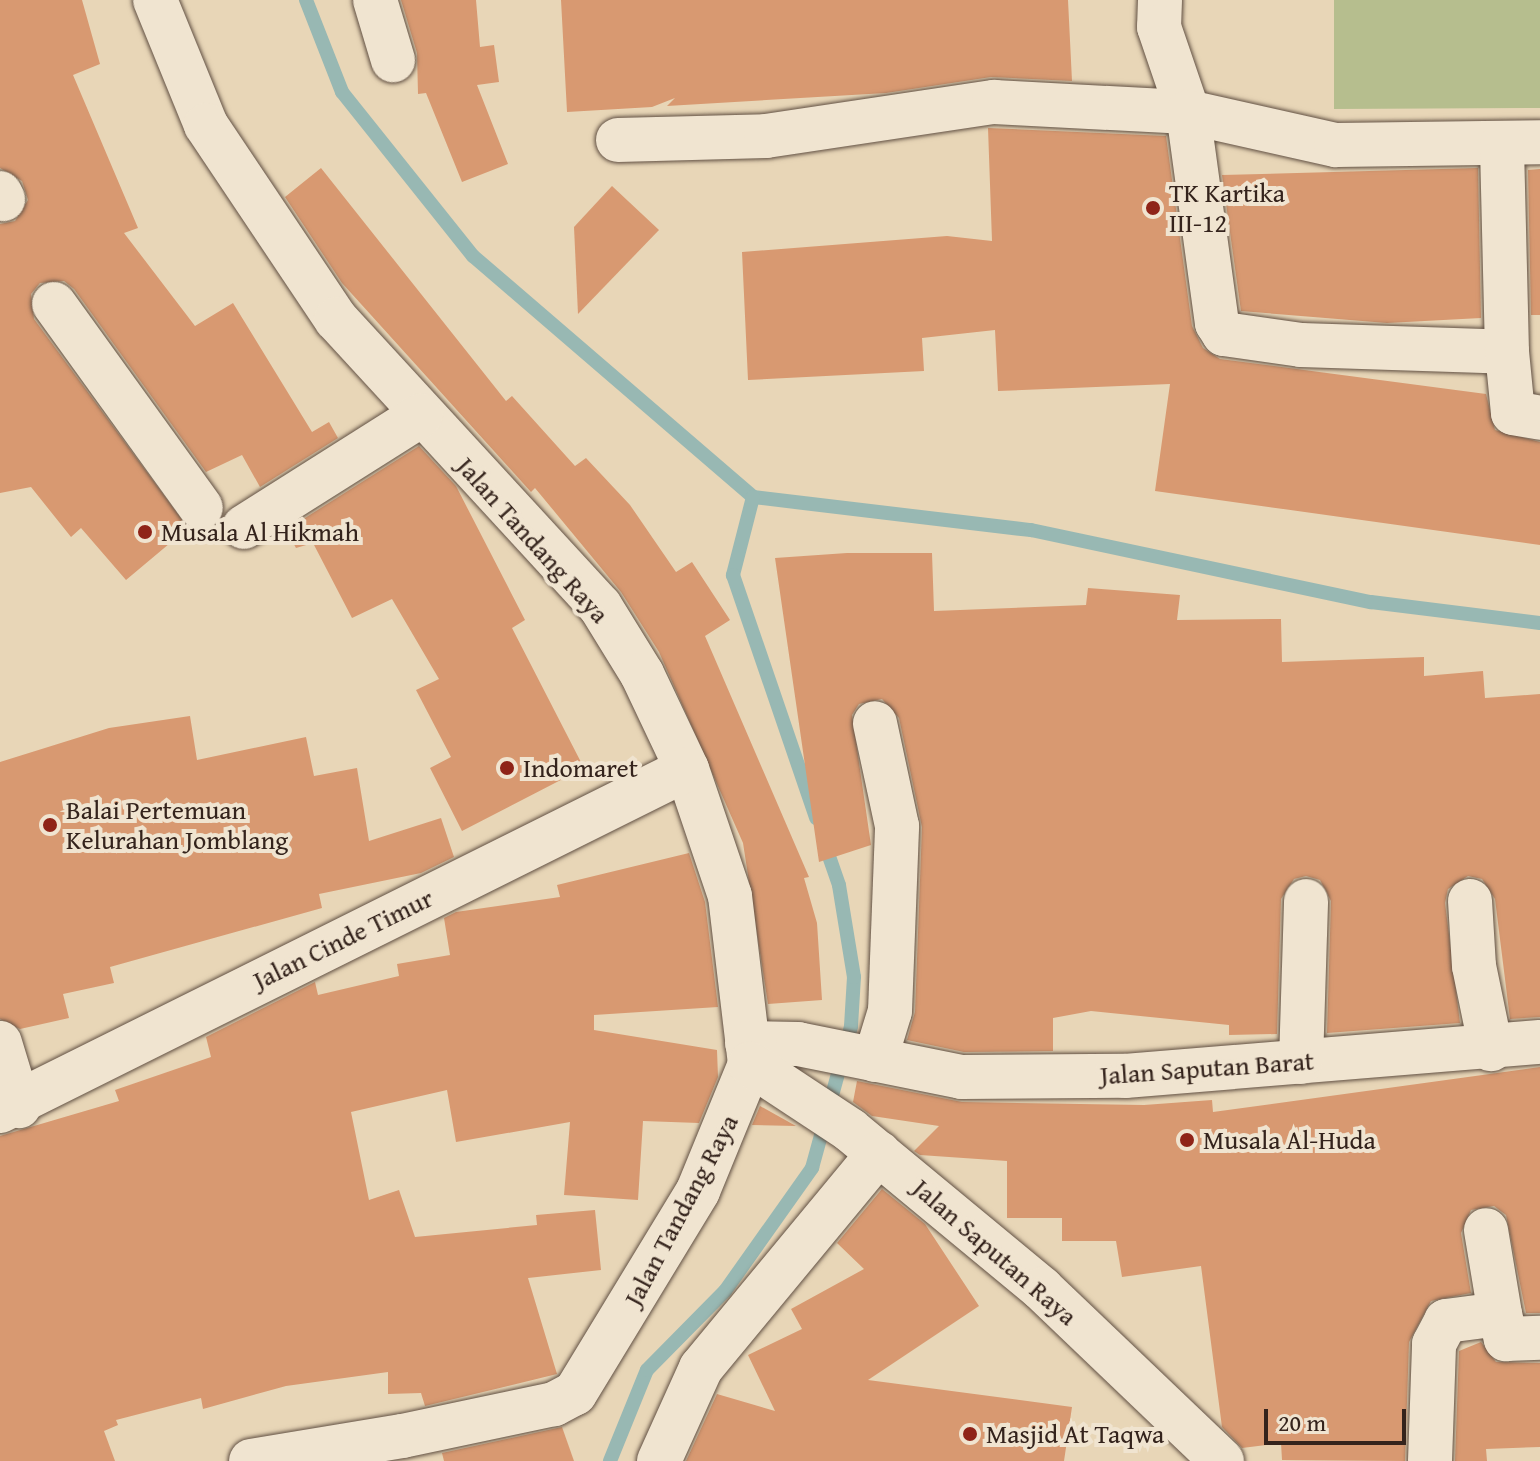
<!DOCTYPE html>
<html>
<head>
<meta charset="utf-8">
<style>
  body { margin:0 }
  #map { position:relative; width:1540px; height:1461px; overflow:hidden; background:#e8d6b7; font-family:"Gentium Book Plus",serif }
  div>[style] { position:absolute }
  .green>* { inset:0; background:#b6be8e }
  .stream>* { height:14px; margin:-7px; padding:0 7px; transform-origin:7px; border-radius:7px; background:#98b8b3 }
  .building>* { inset:0; background:#d89971 }
  .roads { filter:drop-shadow(0 0 2px #615043) drop-shadow(0 0 2px #615043) }
  .minor>* { height:44px; margin:-22px; padding:0 22px; transform-origin:22px; border-radius:22px; background:#f0e4d0 }
  .dots>* { width:22px; height:22px; translate:-50% -50%; box-sizing:border-box; border:4px solid #f0e4d0; border-radius:50% }
  span { translate:-50% -50%; white-space:nowrap; text-align:center; line-height:1.15; -webkit-text-stroke:8px #f0e4d0; paint-order:stroke }
  .poi-label { font-size:26px; color:#34231c }
  .left { translate:0 -50%; text-align:left }
  .street-label { font-size:26px; color:#34231c }
  .scale { position:absolute; left:1264px; top:1409px; width:142px; height:36px; box-sizing:border-box; border:4px solid #34231c; border-top:0; padding-left:10px; font-size:24px; line-height:28px; white-space:nowrap; color:#34231c; -webkit-text-stroke:6px #f0e4d0; paint-order:stroke }
</style>
</head>
<body>
<div id="map">
  <div class="green">
    <i style="clip-path:polygon(1334px 0,1540px 0,1540px 108px,1334px 109px)"></i>
  </div>
  <div class="stream">
    <i style="left:306px;top:0;width:99px;rotate:68.6deg"></i>
    <i style="left:342px;top:92px;width:210px;rotate:51.4deg"></i>
    <i style="left:473px;top:256px;width:369px;rotate:40.7deg"></i>
    <i style="left:753px;top:497px;width:280px;rotate:6.8deg"></i>
    <i style="left:1031px;top:530px;width:348px;rotate:12deg"></i>
    <i style="left:1371px;top:602px;width:170px;rotate:7.1deg"></i>
    <i style="left:753px;top:497px;width:81px;rotate:104.4deg"></i>
    <i style="left:733px;top:575px;width:257px;rotate:71.1deg"></i>
    <i style="left:610px;top:1461px;width:98px;rotate:-67.9deg"></i>
    <i style="left:647px;top:1370px;width:111px;rotate:-45.4deg"></i>
    <i style="left:725px;top:1291px;width:151px;rotate:-54.7deg"></i>
    <i style="left:812px;top:1168px;width:147px;rotate:-74.6deg"></i>
    <i style="left:851px;top:1026px;width:49px;rotate:-86.5deg"></i>
    <i style="left:854px;top:977px;width:93px;rotate:-99.3deg"></i>
    <i style="left:839px;top:885px;width:46px;rotate:-109.2deg"></i>
  </div>
  <div class="building">
    <i style="clip-path:polygon(0 0,82px 0,100px 64px,73px 75px,138px 228px,124px 233px,195px 326px,233px 303px,312px 432px,329px 422px,338px 438px,260px 487px,242px 455px,206px 472px,74px 289px,64px 281px,40px 283px,31px 294px,34px 319px,188px 528px,126px 580px,81px 528px,71px 537px,31px 487px,0 493px,0 224px,15px 221px,28px 200px,22px 181px,0 168px)"></i>
    <i style="clip-path:polygon(401px 0,476px 0,480px 47px,494px 45px,499px 82px,477px 85px,508px 164px,462px 182px,426px 93px,418px 94px,417px 53px)"></i>
    <i style="clip-path:polygon(561px 0,1068px 0,1072px 81px,991px 77px,886px 93px,667px 106px,675px 98px,652px 107px,567px 112px)"></i>
    <i style="clip-path:polygon(988px 128px,1166px 136px,1192px 326px,1203px 348px,1220px 359px,1486px 394px,1495px 430px,1540px 442px,1540px 545px,1155px 491px,1170px 384px,998px 391px,995px 330px,922px 338px,924px 371px,748px 380px,742px 252px,947px 236px,992px 241px)"></i>
    <i style="clip-path:polygon(321px 168px,506px 401px,512px 396px,575px 466px,586px 458px,630px 505px,676px 572px,692px 562px,730px 620px,705px 636px,809px 877px,804px 878px,817px 923px,822px 1000px,768px 1004px,743px 843px,659px 652px,621px 592px,535px 488px,531px 492px,342px 283px,285px 197px)"></i>
    <i style="clip-path:polygon(1478px 168px,1481px 318px,1387px 323px,1241px 311px,1222px 175px)"></i>
    <i style="clip-path:polygon(1540px 169px,1540px 315px,1531px 315px,1528px 170px)"></i>
    <i style="clip-path:polygon(612px 186px,659px 230px,578px 314px,574px 227px)"></i>
    <i style="clip-path:polygon(419px 446px,456px 486px,525px 620px,512px 628px,584px 768px,462px 831px,430px 768px,451px 757px,416px 690px,439px 679px,392px 599px,352px 618px,313px 543px,296px 548px,286px 530px)"></i>
    <i style="clip-path:polygon(847px 553px,932px 553px,934px 611px,1086px 605px,1088px 588px,1180px 595px,1177px 620px,1281px 619px,1282px 662px,1424px 657px,1424px 676px,1483px 671px,1485px 698px,1540px 694px,1540px 1017px,1510px 1019px,1495px 899px,1482px 879px,1468px 876px,1448px 889px,1445px 903px,1460px 1023px,1327px 1033px,1331px 901px,1320px 880px,1306px 876px,1294px 879px,1281px 899px,1277px 1034px,1229px 1035px,1229px 1025px,1091px 1011px,1053px 1018px,1053px 1051px,964px 1052px,907px 1040px,915px 1012px,922px 827px,899px 718px,882px 699px,859px 704px,852px 715px,871px 845px,819px 862px,775px 558px)"></i>
    <i style="clip-path:polygon(190px 716px,197px 760px,306px 737px,314px 776px,357px 768px,369px 841px,441px 818px,454px 857px,421px 873px,319px 894px,322px 908px,110px 967px,114px 983px,63px 994px,69px 1018px,20px 1029px,0 1019px,0 762px,109px 728px)"></i>
    <i style="clip-path:polygon(689px 853px,705px 902px,718px 1007px,594px 1015px,594px 1030px,717px 1050px,718px 1077px,699px 1123px,643px 1121px,638px 1200px,564px 1195px,570px 1122px,456px 1142px,447px 1090px,351px 1112px,369px 1200px,399px 1190px,415px 1237px,537px 1225px,536px 1215px,595px 1210px,601px 1270px,528px 1278px,557px 1374px,425px 1406px,421px 1393px,388px 1394px,388px 1372px,286px 1386px,203px 1409px,201px 1398px,116px 1420px,118px 1425px,104px 1431px,115px 1461px,0 1461px,0 1136px,119px 1101px,115px 1090px,211px 1057px,206px 1037px,315px 982px,318px 995px,399px 976px,397px 964px,450px 955px,444px 918px,456px 912px,560px 897px,557px 885px)"></i>
    <i style="clip-path:polygon(1540px 1067px,1540px 1313px,1526px 1313px,1506px 1215px,1494px 1206px,1471px 1210px,1461px 1233px,1471px 1293px,1431px 1301px,1409px 1342px,1405px 1461px,1282px 1460px,1281px 1443px,1242px 1448px,1222px 1427px,1201px 1266px,1122px 1277px,1116px 1241px,1062px 1241px,1062px 1218px,1007px 1218px,1007px 1161px,920px 1155px,914px 1151px,939px 1126px,872px 1116px,853px 1102px,857px 1081px,962px 1102px,1144px 1105px,1212px 1100px,1213px 1112px)"></i>
    <i style="clip-path:polygon(760px 1106px,796px 1126px,752px 1125px)"></i>
    <i style="clip-path:polygon(882px 1189px,925px 1224px,979px 1306px,868px 1380px,1072px 1407px,1064px 1461px,686px 1461px,717px 1394px,775px 1411px,748px 1355px,802px 1329px,791px 1309px,864px 1269px,837px 1243px)"></i>
    <i style="clip-path:polygon(1481px 1342px,1496px 1362px,1540px 1363px,1540px 1447px,1486px 1449px,1487px 1461px,1455px 1461px,1459px 1351px)"></i>
    <i style="clip-path:polygon(562px 1427px,574px 1461px,444px 1461px,442px 1453px)"></i>
  </div>
  <div class="roads">
    <div class="minor">
      <i style="left:155px;top:0;width:135px;rotate:67.8deg"></i>
      <i style="left:206px;top:125px;width:234px;rotate:56.2deg"></i>
      <i style="left:336px;top:319px;width:390px;rotate:47.4deg"></i>
      <i style="left:600px;top:606px;width:80px;rotate:58.3deg"></i>
      <i style="left:642px;top:674px;width:105px;rotate:64.7deg"></i>
      <i style="left:687px;top:769px;width:134px;rotate:71.3deg"></i>
      <i style="left:730px;top:896px;width:169px;rotate:83.2deg"></i>
      <i style="left:750px;top:1064px;width:137px;rotate:112.3deg"></i>
      <i style="left:698px;top:1191px;width:237px;rotate:121.3deg"></i>
      <i style="left:575px;top:1393px;width:24px;rotate:152deg"></i>
      <i style="left:554px;top:1404px;width:155px;rotate:168.1deg"></i>
      <i style="left:402px;top:1436px;width:153px;rotate:170.6deg"></i>
      <i style="left:375px;top:0;width:63px;rotate:73.3deg"></i>
      <i style="left:1160px;top:0;width:27px;rotate:92deg"></i>
      <i style="left:1159px;top:27px;width:90px;rotate:71.2deg"></i>
      <i style="left:1188px;top:112px;width:152px;rotate:12.6deg"></i>
      <i style="left:1336px;top:145px;width:204px;rotate:-0.8deg"></i>
      <i style="left:618px;top:140px;width:148px;rotate:-1.5deg"></i>
      <i style="left:766px;top:136px;width:231px;rotate:-8.5deg"></i>
      <i style="left:994px;top:102px;width:194px;rotate:3deg"></i>
      <i style="left:1188px;top:112px;width:213px;rotate:82.2deg"></i>
      <i style="left:1217px;top:323px;width:13px;rotate:58deg"></i>
      <i style="left:1224px;top:334px;width:78px;rotate:8.1deg"></i>
      <i style="left:1301px;top:345px;width:206px;rotate:1.9deg"></i>
      <i style="left:1507px;top:352px;width:208px;rotate:-91.4deg"></i>
      <i style="left:0;top:193px;width:7px;rotate:63deg"></i>
      <i style="left:54px;top:304px;width:251px;rotate:54.2deg"></i>
      <i style="left:1507px;top:352px;width:61px;rotate:84.4deg"></i>
      <i style="left:1513px;top:413px;width:27px;rotate:10deg"></i>
      <i style="left:244px;top:527px;width:209px;rotate:-32.3deg"></i>
      <i style="left:1470px;top:901px;width:65px;rotate:86.5deg"></i>
      <i style="left:1474px;top:966px;width:85px;rotate:78.4deg"></i>
      <i style="left:0;top:1043px;width:66px;rotate:73.2deg"></i>
      <i style="left:747px;top:1043px;width:51px;rotate:1.1deg"></i>
      <i style="left:798px;top:1044px;width:167px;rotate:11.4deg"></i>
      <i style="left:962px;top:1077px;width:163px;rotate:-0.4deg"></i>
      <i style="left:1125px;top:1076px;width:416px;rotate:-4.7deg"></i>
      <i style="left:875px;top:1060px;width:51px;rotate:-73deg"></i>
      <i style="left:890px;top:1011px;width:185px;rotate:-87.8deg"></i>
      <i style="left:897px;top:826px;width:105px;rotate:-102.1deg"></i>
      <i style="left:1301px;top:1062px;width:161px;rotate:-88.2deg"></i>
      <i style="left:750px;top:1064px;width:120px;rotate:33.4deg"></i>
      <i style="left:850px;top:1130px;width:249px;rotate:39.6deg"></i>
      <i style="left:1042px;top:1289px;width:249px;rotate:43.7deg"></i>
      <i style="left:0;top:1111px;width:767px;rotate:-26.46deg"></i>
      <i style="left:1500px;top:1314px;width:26px;rotate:77deg"></i>
      <i style="left:1506px;top:1339px;width:34px;rotate:-2deg"></i>
      <i style="left:659px;top:1461px;width:102px;rotate:-65.7deg"></i>
      <i style="left:701px;top:1368px;width:279px;rotate:-50.4deg"></i>
      <i style="left:1430px;top:1461px;width:117px;rotate:-88deg"></i>
      <i style="left:1434px;top:1344px;width:26px;rotate:-62deg"></i>
      <i style="left:1446px;top:1321px;width:54px;rotate:-7.4deg"></i>
      <i style="left:1500px;top:1314px;width:85px;rotate:-99.5deg"></i>
    </div>
  </div>
  <div class="dots">
    <i style="left:1153px;top:208px;background:#8f2418"></i>
    <i style="left:145px;top:532px;background:#8f2418"></i>
    <i style="left:507px;top:768px;background:#8f2418"></i>
    <i style="left:50px;top:825px;background:#8f2418"></i>
    <i style="left:1187px;top:1140px;background:#8f2418"></i>
    <i style="left:970px;top:1434px;background:#8f2418"></i>
  </div>
  <div class="poi-label">
    <span class="left" style="left:1169px;top:208px">TK Kartika<br>III-12</span>
    <span class="left" style="left:161px;top:532px">Musala Al Hikmah</span>
    <span class="left" style="left:523px;top:768px">Indomaret</span>
    <span class="left" style="left:66px;top:825px">Balai Pertemuan<br>Kelurahan Jomblang</span>
    <span class="left" style="left:1203px;top:1140px">Musala Al-Huda</span>
    <span class="left" style="left:986px;top:1434px">Masjid At Taqwa</span>
  </div>
  <div class="street-label">
    <span style="left:533px;top:540px;rotate:48deg">Jalan Tandang Raya</span>
    <span style="left:343px;top:939px;rotate:-26deg">Jalan Cinde Timur</span>
    <span style="left:1207px;top:1068px;rotate:-4deg">Jalan Saputan Barat</span>
    <span style="left:681px;top:1210px;rotate:-62deg">Jalan Tandang Raya</span>
    <span style="left:995px;top:1252px;rotate:41deg">Jalan Saputan Raya</span>
  </div>
  <div class="scale">20 m</div>
</div>
</body>
</html>
